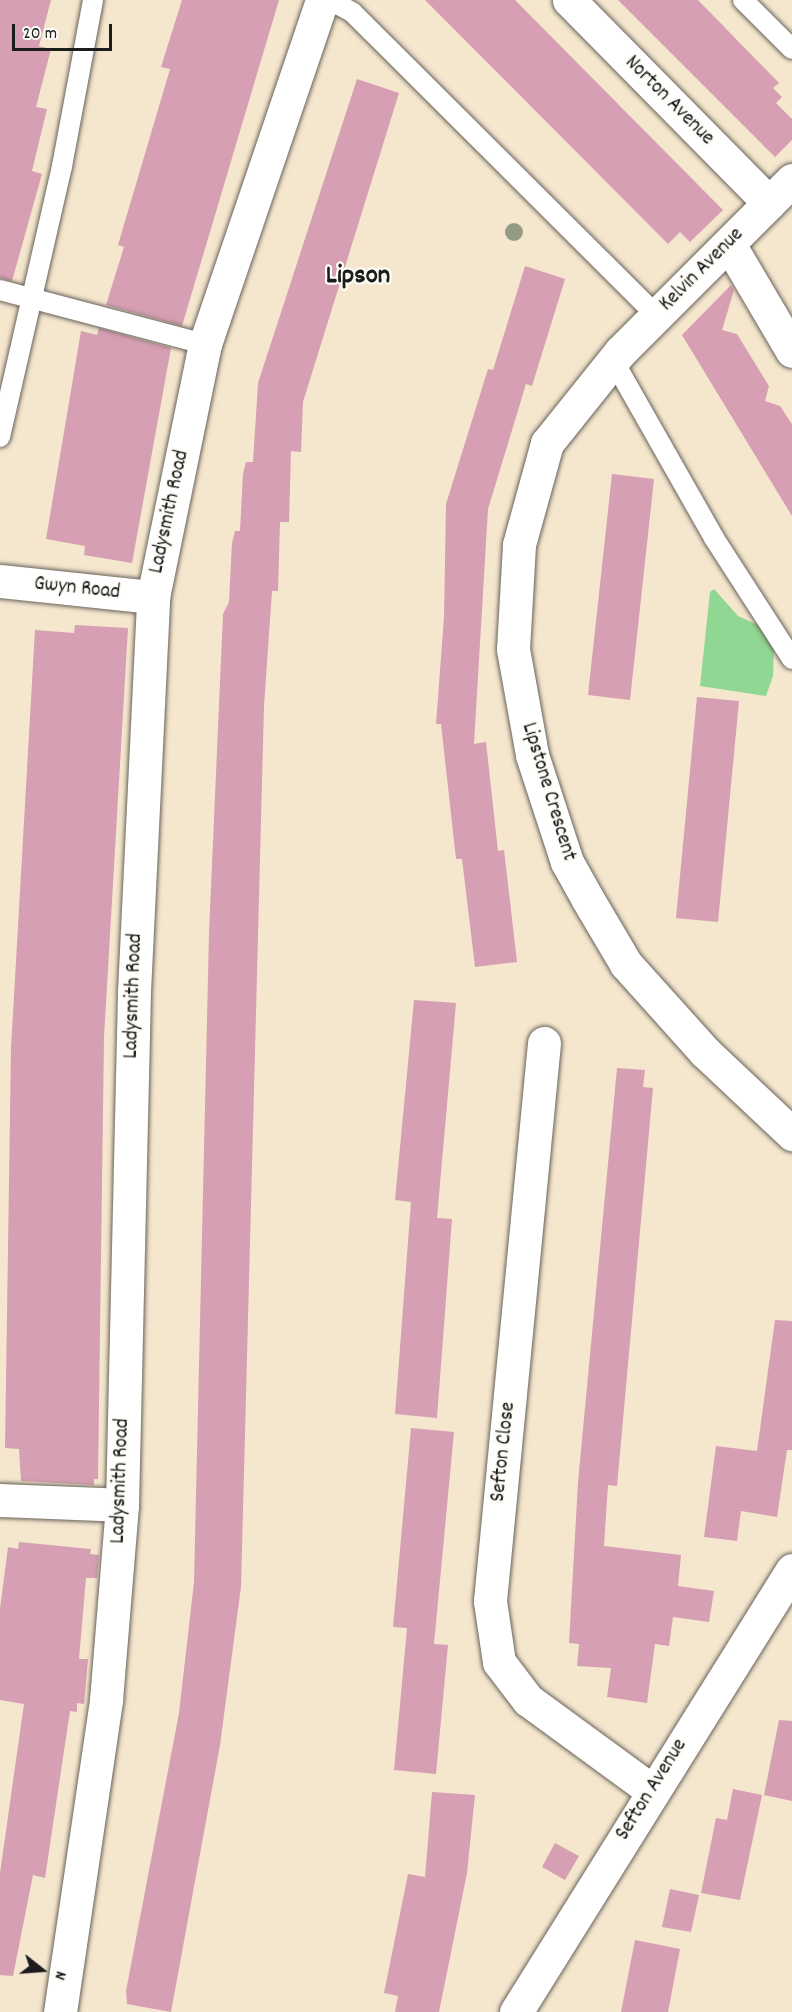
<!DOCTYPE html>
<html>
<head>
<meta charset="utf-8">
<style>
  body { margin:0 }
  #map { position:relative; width:792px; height:2012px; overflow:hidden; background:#f5e6ce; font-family:Dekko,sans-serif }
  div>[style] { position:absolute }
  .green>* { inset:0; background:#8fd792 }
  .building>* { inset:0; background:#d69fb3 }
  .roads { filter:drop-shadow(0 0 2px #68635a) drop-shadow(0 0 2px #68635a) }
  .lane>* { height:20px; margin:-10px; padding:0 10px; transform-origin:10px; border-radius:10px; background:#fff }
  .street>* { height:33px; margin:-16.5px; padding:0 16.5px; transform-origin:16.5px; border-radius:16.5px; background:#fff }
  .trees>* { width:18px; height:18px; margin:-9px; border-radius:50%; background:#949b83 }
  span { translate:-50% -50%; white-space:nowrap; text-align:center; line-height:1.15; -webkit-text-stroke:4.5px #fdfcf7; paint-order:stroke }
  .street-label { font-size:21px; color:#1c1c1c }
  .district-label { font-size:27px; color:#1c1c1c; font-weight:700 }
  .north { position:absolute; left:12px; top:1940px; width:60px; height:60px; -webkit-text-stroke:4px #fdfcf7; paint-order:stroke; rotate:107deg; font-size:16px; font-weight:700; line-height:24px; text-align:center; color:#1c1c1c }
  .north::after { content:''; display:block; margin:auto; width:21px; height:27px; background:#1c1c1c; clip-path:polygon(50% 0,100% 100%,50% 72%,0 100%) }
  .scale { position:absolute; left:12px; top:24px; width:100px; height:27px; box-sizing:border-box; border:3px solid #1c1c1c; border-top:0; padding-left:8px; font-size:18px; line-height:21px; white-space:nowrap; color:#1c1c1c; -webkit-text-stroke:4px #fdfcf7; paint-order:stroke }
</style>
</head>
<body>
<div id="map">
  <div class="green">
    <i style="clip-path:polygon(714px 589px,738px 616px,767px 629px,774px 644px,773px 676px,766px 696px,700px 686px,710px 592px)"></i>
  </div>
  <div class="building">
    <i style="clip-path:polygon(0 0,51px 0,39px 46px,51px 49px,36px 107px,47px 109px,32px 171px,42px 174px,12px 281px,0 278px)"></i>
    <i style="clip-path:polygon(182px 0,279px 0,182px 326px,106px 305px,124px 247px,118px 245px,170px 69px,161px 67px)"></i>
    <i style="clip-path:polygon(425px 0,515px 0,723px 210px,690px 242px,680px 232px,668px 244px)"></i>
    <i style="clip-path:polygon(618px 0,698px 0,779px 83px,773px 88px,782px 97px,776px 103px,792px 119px,792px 140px,775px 157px)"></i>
    <i style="clip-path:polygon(357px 79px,399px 93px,303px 402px,301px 452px,291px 451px,289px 522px,280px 522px,278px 591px,272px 591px,264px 706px,241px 1587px,220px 1745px,171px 2012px,127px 2004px,126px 1991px,179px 1713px,194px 1582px,209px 933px,223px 614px,229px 602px,232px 543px,235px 531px,240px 531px,243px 474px,246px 462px,253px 462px,258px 383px)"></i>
    <i style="clip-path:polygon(525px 266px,565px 279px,532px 386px,526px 384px,488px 509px,474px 744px,486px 742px,498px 851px,504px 850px,517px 962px,475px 967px,462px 859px,456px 859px,441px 724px,436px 724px,444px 617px,446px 504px,488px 369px,493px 370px)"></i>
    <i style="clip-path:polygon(731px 285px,734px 290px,722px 330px,737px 334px,769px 386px,765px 401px,780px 406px,792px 424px,792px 516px,682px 335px)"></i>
    <i style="clip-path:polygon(99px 328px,171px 348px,132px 563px,84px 555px,85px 546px,46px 539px,81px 331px,97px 335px)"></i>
    <i style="clip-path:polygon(612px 474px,654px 479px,630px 700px,588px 695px)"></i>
    <i style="clip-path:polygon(75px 625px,128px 628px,104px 1037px,98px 1479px,94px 1479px,94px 1485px,21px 1481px,19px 1449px,5px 1448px,11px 1048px,35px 630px,74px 633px)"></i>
    <i style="clip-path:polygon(697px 697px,739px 701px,718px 922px,676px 918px)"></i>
    <i style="clip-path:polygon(414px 1000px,456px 1003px,437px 1218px,452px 1219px,437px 1418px,395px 1414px,411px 1202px,395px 1200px)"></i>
    <i style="clip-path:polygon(617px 1068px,645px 1070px,643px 1087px,653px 1088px,617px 1486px,608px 1485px,604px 1546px,681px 1555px,678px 1586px,714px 1591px,709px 1622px,673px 1617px,669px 1646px,655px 1644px,647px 1703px,607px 1697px,611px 1668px,577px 1666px,579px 1644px,569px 1643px,578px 1482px)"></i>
    <i style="clip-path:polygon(775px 1320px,792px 1321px,792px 1450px,787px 1450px,777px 1517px,741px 1511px,737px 1541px,704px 1537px,716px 1446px,757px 1451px)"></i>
    <i style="clip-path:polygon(411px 1428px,454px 1432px,434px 1644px,448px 1645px,436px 1774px,394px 1770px,407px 1628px,393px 1627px)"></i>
    <i style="clip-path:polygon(19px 1542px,91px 1549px,90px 1554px,99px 1555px,97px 1578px,86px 1578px,79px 1659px,88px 1659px,84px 1704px,77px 1703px,77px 1712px,70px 1711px,45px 1878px,33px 1875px,13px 1976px,0 1975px,0 1873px,24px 1704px,0 1700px,0 1609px,8px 1547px,18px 1549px)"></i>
    <i style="clip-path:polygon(779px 1720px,792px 1721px,792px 1801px,764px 1795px)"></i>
    <i style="clip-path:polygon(733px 1789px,762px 1795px,740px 1900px,701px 1893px,716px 1818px,727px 1820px)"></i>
    <i style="clip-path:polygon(432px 1792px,475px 1795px,467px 1873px,439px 2012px,395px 2012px,398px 1996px,384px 1993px,408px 1874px,425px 1877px)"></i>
    <i style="clip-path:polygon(555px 1843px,579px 1856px,565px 1880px,542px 1867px)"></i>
    <i style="clip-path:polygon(670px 1889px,699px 1895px,691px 1932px,662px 1927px)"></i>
    <i style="clip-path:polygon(635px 1940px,680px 1949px,668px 2012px,621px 2012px)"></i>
  </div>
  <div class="roads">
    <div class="lane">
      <i style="left:330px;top:0;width:26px;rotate:29deg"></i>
      <i style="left:353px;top:13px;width:428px;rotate:44.9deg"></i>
      <i style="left:743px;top:0;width:69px;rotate:45deg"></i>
      <i style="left:0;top:290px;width:212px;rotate:14.8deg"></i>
      <i style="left:613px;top:360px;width:205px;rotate:60.4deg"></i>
      <i style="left:714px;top:538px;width:144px;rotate:57.2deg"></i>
      <i style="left:0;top:437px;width:278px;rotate:-77.1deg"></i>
      <i style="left:62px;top:166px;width:169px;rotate:-79.4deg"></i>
    </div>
    <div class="street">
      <i style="left:569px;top:0;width:285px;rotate:45.4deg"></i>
      <i style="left:792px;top:180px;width:243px;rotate:135deg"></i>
      <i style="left:620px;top:352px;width:117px;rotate:128.7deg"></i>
      <i style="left:547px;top:443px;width:106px;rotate:105.4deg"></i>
      <i style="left:519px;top:545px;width:104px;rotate:93.3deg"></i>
      <i style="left:513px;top:649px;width:108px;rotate:79.8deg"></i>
      <i style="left:532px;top:755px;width:113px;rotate:71.9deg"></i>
      <i style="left:567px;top:862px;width:41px;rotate:60.9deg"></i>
      <i style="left:587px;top:898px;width:77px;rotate:59.4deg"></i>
      <i style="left:626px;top:964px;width:118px;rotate:48.1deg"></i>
      <i style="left:705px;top:1052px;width:120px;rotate:43.3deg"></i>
      <i style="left:729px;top:244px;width:124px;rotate:59.5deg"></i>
      <i style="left:0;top:581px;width:154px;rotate:6deg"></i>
      <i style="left:544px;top:1043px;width:561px;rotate:95.53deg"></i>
      <i style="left:490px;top:1601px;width:62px;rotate:81.6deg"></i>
      <i style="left:499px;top:1662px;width:48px;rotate:52.7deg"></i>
      <i style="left:528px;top:1700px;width:152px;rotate:36.2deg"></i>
      <i style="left:0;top:1500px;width:122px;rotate:2.3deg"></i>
      <i style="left:60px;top:2012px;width:315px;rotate:-81.6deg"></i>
      <i style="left:106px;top:1700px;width:196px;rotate:-85.3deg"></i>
      <i style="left:122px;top:1505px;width:514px;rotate:-88.66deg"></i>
      <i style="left:134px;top:991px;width:394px;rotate:-87.2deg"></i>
      <i style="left:153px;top:597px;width:258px;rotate:-78.4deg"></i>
      <i style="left:205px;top:344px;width:363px;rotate:-71.2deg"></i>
      <i style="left:516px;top:2012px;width:521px;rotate:-58.02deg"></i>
    </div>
  </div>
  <div class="trees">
    <i style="left:514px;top:232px"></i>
  </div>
  <div class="street-label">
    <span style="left:669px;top:101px;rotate:45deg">Norton Avenue</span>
    <span style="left:702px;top:270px;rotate:-45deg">Kelvin Avenue</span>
    <span style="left:170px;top:512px;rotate:-78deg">Ladysmith Road</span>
    <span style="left:77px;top:589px;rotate:6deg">Gwyn Road</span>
    <span style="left:548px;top:792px;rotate:73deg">Lipstone Crescent</span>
    <span style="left:134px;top:996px;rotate:-88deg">Ladysmith Road</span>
    <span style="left:504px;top:1452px;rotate:-84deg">Sefton Close</span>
    <span style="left:121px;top:1481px;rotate:-88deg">Ladysmith Road</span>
    <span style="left:652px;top:1790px;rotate:-58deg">Sefton Avenue</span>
  </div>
  <div class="district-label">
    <span style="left:358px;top:277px">Lipson</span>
  </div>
  <div class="north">N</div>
  <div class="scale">20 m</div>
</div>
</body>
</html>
